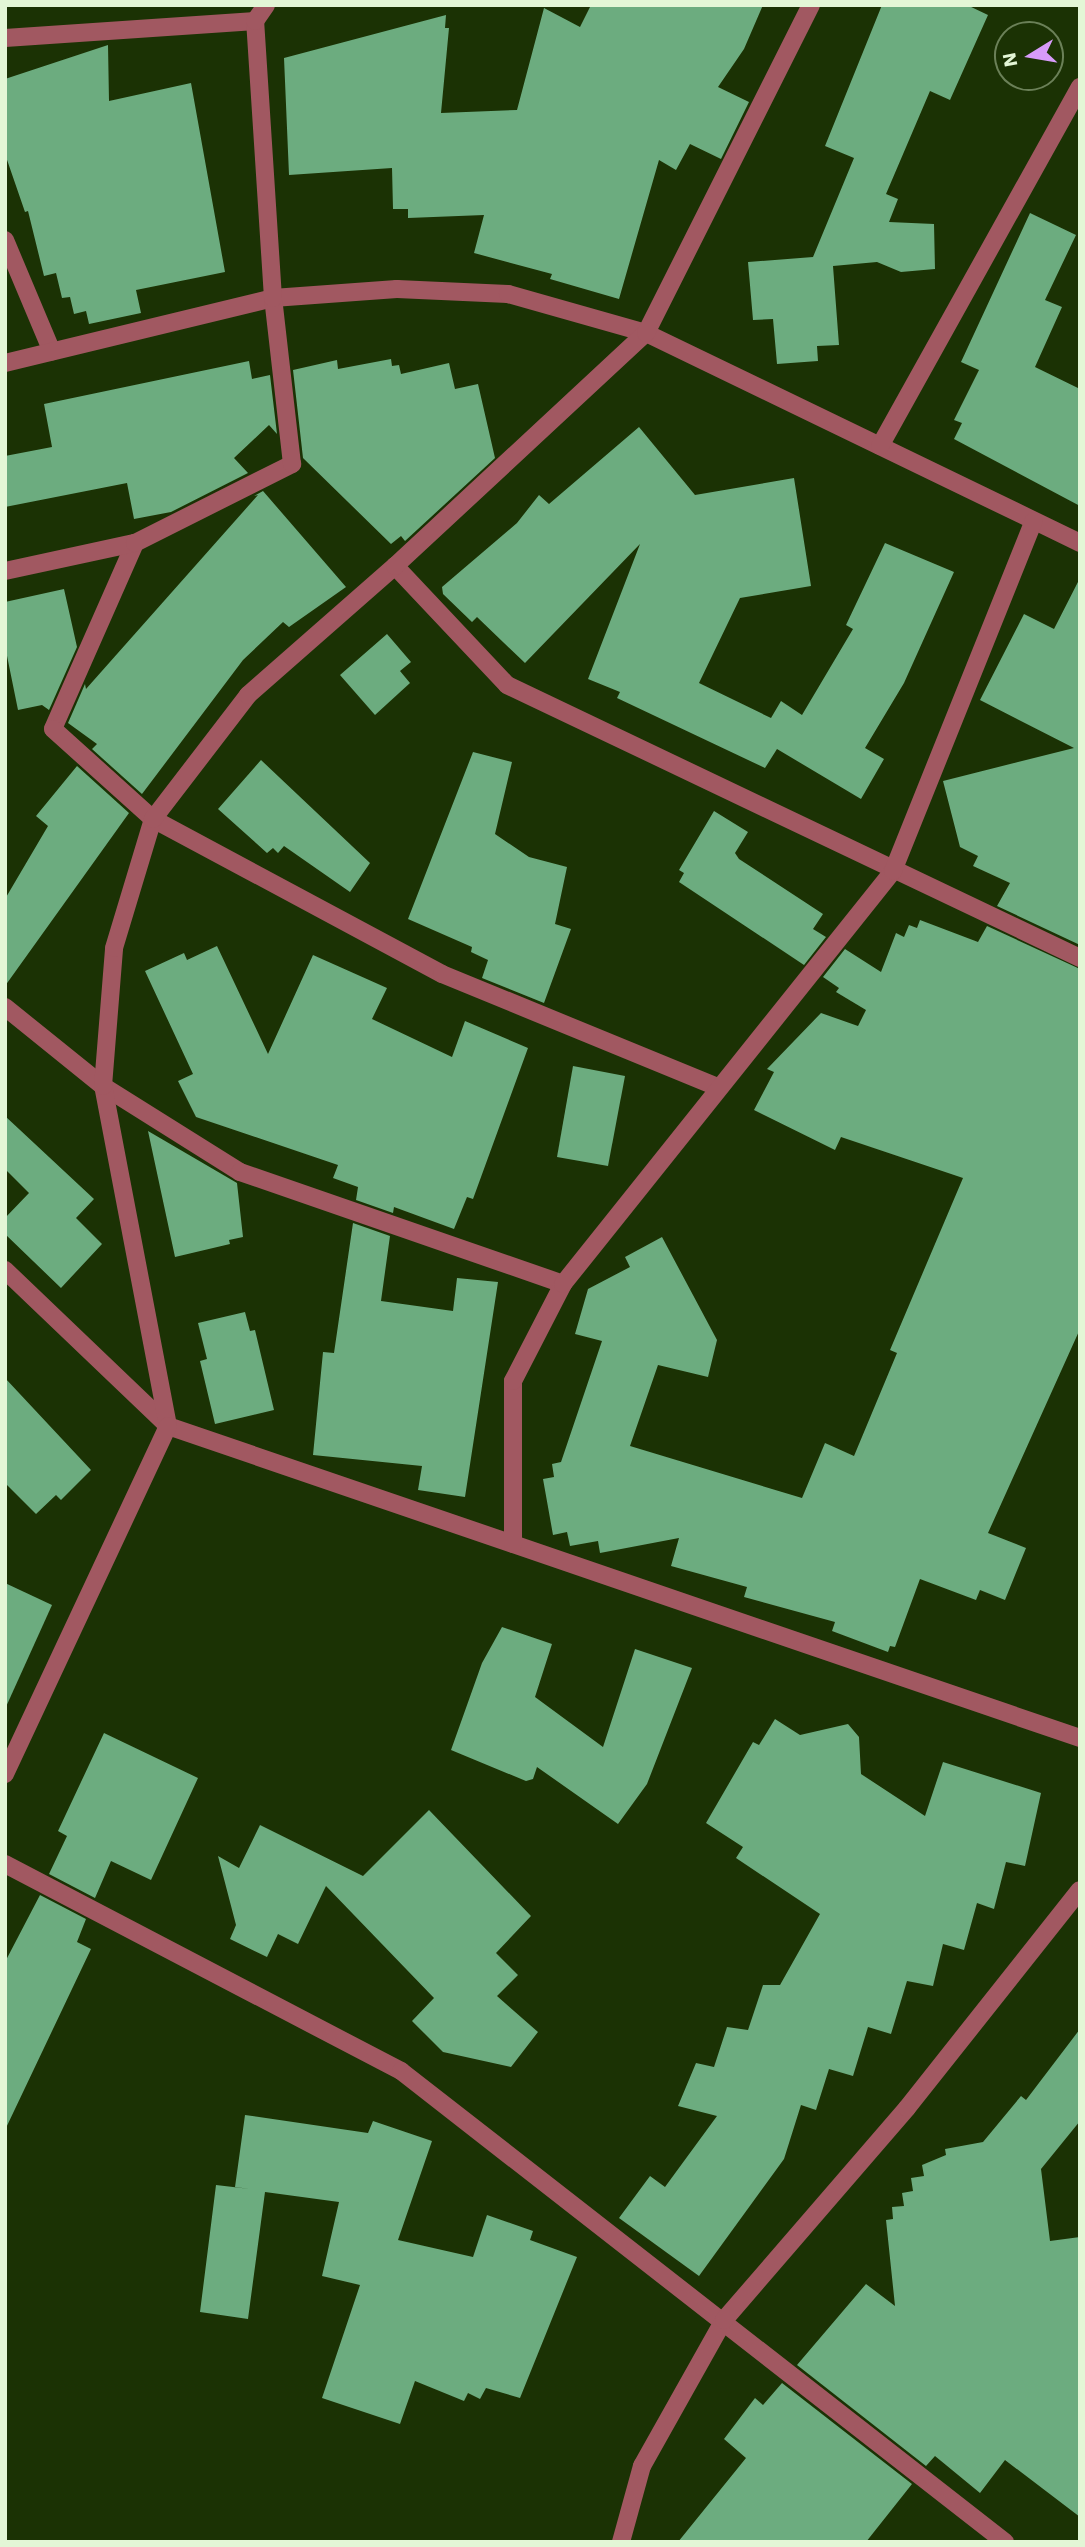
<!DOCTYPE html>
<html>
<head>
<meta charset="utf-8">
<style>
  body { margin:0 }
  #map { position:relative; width:1085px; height:2547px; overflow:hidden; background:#1b3204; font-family:"Work Sans",sans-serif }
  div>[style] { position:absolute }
  .building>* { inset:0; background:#6cac7f }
  .minor>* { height:18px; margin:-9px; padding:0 9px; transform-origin:9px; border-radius:9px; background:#a15861 }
  .tertiary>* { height:18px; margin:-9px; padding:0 9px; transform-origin:9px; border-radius:9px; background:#a15861 }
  span { translate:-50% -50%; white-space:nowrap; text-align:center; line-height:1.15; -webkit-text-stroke:7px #1b3204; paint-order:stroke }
  .frame { position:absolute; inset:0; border:7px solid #e3f6d6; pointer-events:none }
  .north { position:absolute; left:994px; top:21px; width:70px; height:70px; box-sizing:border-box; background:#1b3204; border:2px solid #6b8058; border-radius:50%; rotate:259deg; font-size:19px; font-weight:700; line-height:28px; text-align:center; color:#e3f6d6 }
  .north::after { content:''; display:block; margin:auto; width:24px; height:32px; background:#d79bf9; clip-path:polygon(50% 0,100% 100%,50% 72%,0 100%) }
</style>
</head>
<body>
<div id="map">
  <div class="building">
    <i style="clip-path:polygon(591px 5px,763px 5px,744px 49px,718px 87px,749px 102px,721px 159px,690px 144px,676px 170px,659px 160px,619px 299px,550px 279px,552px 274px,474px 253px,484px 215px,408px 218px,408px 209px,393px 209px,392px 168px,289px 175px,284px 58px,446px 15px,445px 28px,449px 28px,441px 113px,517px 110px,544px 8px,580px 27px)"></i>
    <i style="clip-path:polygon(882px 5px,967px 5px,988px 15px,950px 100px,930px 91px,886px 194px,898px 199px,889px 222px,934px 224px,935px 269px,901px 272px,877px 262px,833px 266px,839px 345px,817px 346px,818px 361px,777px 364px,773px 319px,753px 320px,748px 262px,813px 257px,854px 158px,825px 146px)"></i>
    <i style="clip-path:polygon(108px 45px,109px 101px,191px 83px,225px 272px,136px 290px,141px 313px,89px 324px,86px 311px,74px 314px,70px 297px,62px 298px,56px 273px,44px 276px,28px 211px,25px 212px,5px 154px,5px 79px)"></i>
    <i style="clip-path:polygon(1030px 213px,1076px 235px,1045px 300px,1062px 307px,1035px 367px,1080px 389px,1080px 506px,954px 439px,962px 423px,954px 420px,979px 370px,961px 362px)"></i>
    <i style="clip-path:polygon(391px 359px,392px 366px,399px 365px,401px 374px,449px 363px,455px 389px,478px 384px,495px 458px,405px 541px,401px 536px,391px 544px,303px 458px,293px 370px,337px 360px,338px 369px)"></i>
    <i style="clip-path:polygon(249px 361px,252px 379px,270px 375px,277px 434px,269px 425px,234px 458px,248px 473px,171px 512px,134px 519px,127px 483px,5px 507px,5px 456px,52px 447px,44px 404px)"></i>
    <i style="clip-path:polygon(639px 427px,695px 495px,794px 478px,811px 586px,740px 598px,699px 683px,771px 718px,781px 701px,802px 715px,853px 629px,846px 625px,885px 543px,954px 572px,904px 683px,865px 748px,884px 759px,861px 799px,777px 749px,765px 768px,617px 698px,620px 692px,588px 679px,640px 544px,525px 663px,477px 617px,472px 622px,443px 594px,442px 587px,517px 523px,539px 495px,549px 504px)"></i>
    <i style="clip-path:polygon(263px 491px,346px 587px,289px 627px,283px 622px,243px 660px,142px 794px,92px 749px,97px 744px,68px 723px,85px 684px,86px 689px,258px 495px,254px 496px)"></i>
    <i style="clip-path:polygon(1080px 578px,1080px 945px,997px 906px,1010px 883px,973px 866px,978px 856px,960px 847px,943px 781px,1074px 748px,980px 700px,1024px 614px,1054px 629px)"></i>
    <i style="clip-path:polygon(64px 589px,77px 647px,49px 710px,42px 705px,18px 710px,5px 646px,5px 602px)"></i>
    <i style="clip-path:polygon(387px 634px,411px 662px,400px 671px,410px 683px,375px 715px,340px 675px)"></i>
    <i style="clip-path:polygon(473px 752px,512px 762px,495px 834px,529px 857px,567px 867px,555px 924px,571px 929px,544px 1003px,482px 978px,488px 960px,471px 952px,472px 947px,408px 919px)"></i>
    <i style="clip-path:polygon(261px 760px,370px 863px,350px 892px,284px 846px,278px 853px,273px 848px,267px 853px,218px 809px)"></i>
    <i style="clip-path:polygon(77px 766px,129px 813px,5px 986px,5px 899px,48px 826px,36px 816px)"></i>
    <i style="clip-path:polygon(714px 811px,748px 832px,735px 853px,739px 859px,823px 914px,813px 929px,826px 937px,804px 965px,679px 882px,684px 873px,679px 870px)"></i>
    <i style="clip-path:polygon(920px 920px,978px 942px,987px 926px,1080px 969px,1080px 1329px,988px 1533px,1026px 1548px,1005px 1600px,980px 1590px,976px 1600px,920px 1579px,895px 1647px,890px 1646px,888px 1652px,832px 1631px,835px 1622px,744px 1597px,747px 1587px,671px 1566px,679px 1538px,600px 1553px,598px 1541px,570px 1546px,567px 1532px,553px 1535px,543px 1479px,554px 1477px,552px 1464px,561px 1462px,602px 1341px,575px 1334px,588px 1289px,630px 1267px,625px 1257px,662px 1237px,717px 1340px,708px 1377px,658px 1365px,630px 1446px,802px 1498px,825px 1443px,854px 1456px,897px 1353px,890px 1350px,963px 1178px,841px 1137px,835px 1150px,754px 1110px,774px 1072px,767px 1069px,821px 1013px,858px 1026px,866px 1010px,836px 992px,839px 988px,823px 977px,845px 949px,881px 972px,896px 933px,904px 937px,909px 925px,917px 928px)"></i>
    <i style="clip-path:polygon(217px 946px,268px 1054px,313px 955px,387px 988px,372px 1019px,452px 1057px,465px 1021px,528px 1048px,473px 1199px,467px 1197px,454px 1229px,394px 1207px,393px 1213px,356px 1200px,358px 1187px,333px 1178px,338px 1165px,196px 1117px,178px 1081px,193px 1074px,145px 971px,184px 953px,187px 960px)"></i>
    <i style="clip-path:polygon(573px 1066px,625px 1076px,608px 1166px,557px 1157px)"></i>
    <i style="clip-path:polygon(5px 1116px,94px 1199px,76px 1218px,102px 1244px,61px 1288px,5px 1234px,5px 1218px,29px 1193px,5px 1169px)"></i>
    <i style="clip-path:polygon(148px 1131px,237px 1183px,243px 1237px,229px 1240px,230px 1244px,175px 1257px)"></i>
    <i style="clip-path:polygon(353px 1223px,390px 1236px,381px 1301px,453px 1311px,457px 1278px,498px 1282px,465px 1497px,418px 1490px,422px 1466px,313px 1455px,323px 1352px,334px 1353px)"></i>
    <i style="clip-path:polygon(245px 1312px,250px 1331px,255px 1330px,274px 1410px,215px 1424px,200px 1361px,207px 1359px,198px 1323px)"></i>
    <i style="clip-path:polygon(5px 1378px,91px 1470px,61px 1500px,56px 1495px,36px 1514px,5px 1483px)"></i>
    <i style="clip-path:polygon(5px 1583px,52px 1605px,5px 1709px)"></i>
    <i style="clip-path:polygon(502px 1627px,552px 1644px,535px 1697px,603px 1747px,635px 1649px,692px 1668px,647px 1784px,618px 1824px,537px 1767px,533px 1779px,526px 1781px,451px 1750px,482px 1663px)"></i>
    <i style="clip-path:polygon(775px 1719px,800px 1735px,848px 1724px,859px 1737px,861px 1774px,925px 1816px,943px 1762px,1041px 1793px,1025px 1866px,1006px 1862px,994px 1909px,977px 1903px,964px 1950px,943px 1944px,933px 1986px,907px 1981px,891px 2034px,868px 2027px,853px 2076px,829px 2069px,816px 2110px,801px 2105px,784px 2159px,699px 2276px,619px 2218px,650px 2176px,665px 2187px,717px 2116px,678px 2106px,696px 2063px,714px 2067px,727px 2027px,748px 2030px,763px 1985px,780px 1985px,820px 1914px,736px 1858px,743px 1847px,706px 1823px,753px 1742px,759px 1745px)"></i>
    <i style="clip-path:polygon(104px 1733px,198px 1778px,151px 1880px,111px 1861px,95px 1898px,49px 1874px,67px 1836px,58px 1831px)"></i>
    <i style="clip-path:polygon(429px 1810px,531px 1916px,496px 1953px,518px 1975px,497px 1996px,538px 2032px,511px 2067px,443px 2052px,412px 2021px,434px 1998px,326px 1886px,298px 1944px,278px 1934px,267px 1957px,230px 1939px,236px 1925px,218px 1856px,239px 1868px,260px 1825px,363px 1876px)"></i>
    <i style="clip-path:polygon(40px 1895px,86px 1919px,77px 1942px,91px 1949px,5px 2130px,5px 1962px)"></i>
    <i style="clip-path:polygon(1080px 2029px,1080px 2121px,1041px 2169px,1050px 2241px,1080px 2237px,1080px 2517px,1005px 2460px,980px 2493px,935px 2456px,926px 2466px,797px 2365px,866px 2284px,895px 2306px,886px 2220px,893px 2219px,892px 2207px,904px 2206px,902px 2193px,913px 2191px,911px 2178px,924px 2176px,922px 2165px,946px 2155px,945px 2149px,983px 2142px,1021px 2096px,1026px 2100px)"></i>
    <i style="clip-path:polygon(245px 2115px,368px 2133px,373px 2121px,432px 2141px,398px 2240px,473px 2257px,487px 2215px,533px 2231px,530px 2240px,577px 2257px,520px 2398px,486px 2388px,480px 2399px,468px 2393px,464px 2401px,415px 2381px,400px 2424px,322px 2398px,360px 2285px,322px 2276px,339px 2202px,265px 2192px,248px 2319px,200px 2312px,216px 2185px,250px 2189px,235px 2187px)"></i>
    <i style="clip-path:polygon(782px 2383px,912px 2484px,866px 2542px,678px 2542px,746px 2458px,724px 2439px,755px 2398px,763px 2405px)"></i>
  </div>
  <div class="minor">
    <i style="left:5px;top:38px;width:251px;rotate:-3.9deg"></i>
    <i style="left:5px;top:240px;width:121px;rotate:67.2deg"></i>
    <i style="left:5px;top:363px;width:276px;rotate:-13.6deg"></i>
    <i style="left:273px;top:298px;width:124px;rotate:-4.2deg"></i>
    <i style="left:397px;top:289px;width:111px;rotate:2.6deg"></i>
    <i style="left:508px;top:294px;width:143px;rotate:15.8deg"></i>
    <i style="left:646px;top:333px;width:482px;rotate:25.8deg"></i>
    <i style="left:880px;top:446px;width:411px;rotate:-60.9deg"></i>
    <i style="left:135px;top:543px;width:203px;rotate:113.8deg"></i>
    <i style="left:53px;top:729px;width:135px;rotate:42deg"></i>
    <i style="left:153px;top:819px;width:328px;rotate:28.2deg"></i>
    <i style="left:442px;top:974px;width:298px;rotate:22.3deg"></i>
    <i style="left:395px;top:566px;width:163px;rotate:46.7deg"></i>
    <i style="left:507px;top:685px;width:635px;rotate:25.47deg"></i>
    <i style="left:5px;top:571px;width:133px;rotate:-12.2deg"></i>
    <i style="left:135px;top:543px;width:176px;rotate:-26.7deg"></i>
    <i style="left:292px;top:464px;width:167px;rotate:-96.5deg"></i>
    <i style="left:273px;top:298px;width:278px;rotate:-93.7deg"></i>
    <i style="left:255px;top:21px;width:19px;rotate:-55deg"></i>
    <i style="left:5px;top:1007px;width:126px;rotate:38.9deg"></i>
    <i style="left:103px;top:1086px;width:162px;rotate:32.1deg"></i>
    <i style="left:240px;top:1172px;width:342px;rotate:19.1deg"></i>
    <i style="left:5px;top:1270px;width:226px;rotate:43.7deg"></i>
    <i style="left:168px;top:1426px;width:964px;rotate:18.89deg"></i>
    <i style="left:168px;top:1426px;width:346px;rotate:-100.8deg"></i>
    <i style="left:103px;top:1086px;width:138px;rotate:-85.4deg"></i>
    <i style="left:114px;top:948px;width:135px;rotate:-73.2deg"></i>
    <i style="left:153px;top:819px;width:156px;rotate:-52.5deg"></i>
    <i style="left:248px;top:695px;width:196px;rotate:-41.3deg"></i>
    <i style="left:395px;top:566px;width:342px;rotate:-42.9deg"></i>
    <i style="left:646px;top:333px;width:367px;rotate:-63.3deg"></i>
    <i style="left:513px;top:1544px;width:163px;rotate:-90deg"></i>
    <i style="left:513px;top:1381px;width:109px;rotate:-62.7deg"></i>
    <i style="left:563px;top:1284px;width:529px;rotate:-51.37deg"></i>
    <i style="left:893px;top:871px;width:377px;rotate:-68.1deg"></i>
    <i style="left:5px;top:1864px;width:447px;rotate:27.6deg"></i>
    <i style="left:401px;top:2071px;width:766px;rotate:37.95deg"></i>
  </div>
  <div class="tertiary">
    <i style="left:5px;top:1774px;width:384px;rotate:-64.9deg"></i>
    <i style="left:621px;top:2542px;width:79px;rotate:-74.6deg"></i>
    <i style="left:642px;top:2466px;width:167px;rotate:-60.7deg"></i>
    <i style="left:724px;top:2320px;width:280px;rotate:-49.2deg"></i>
    <i style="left:907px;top:2108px;width:278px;rotate:-51.6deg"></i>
  </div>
  <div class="frame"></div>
  <div class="north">N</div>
</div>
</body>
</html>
